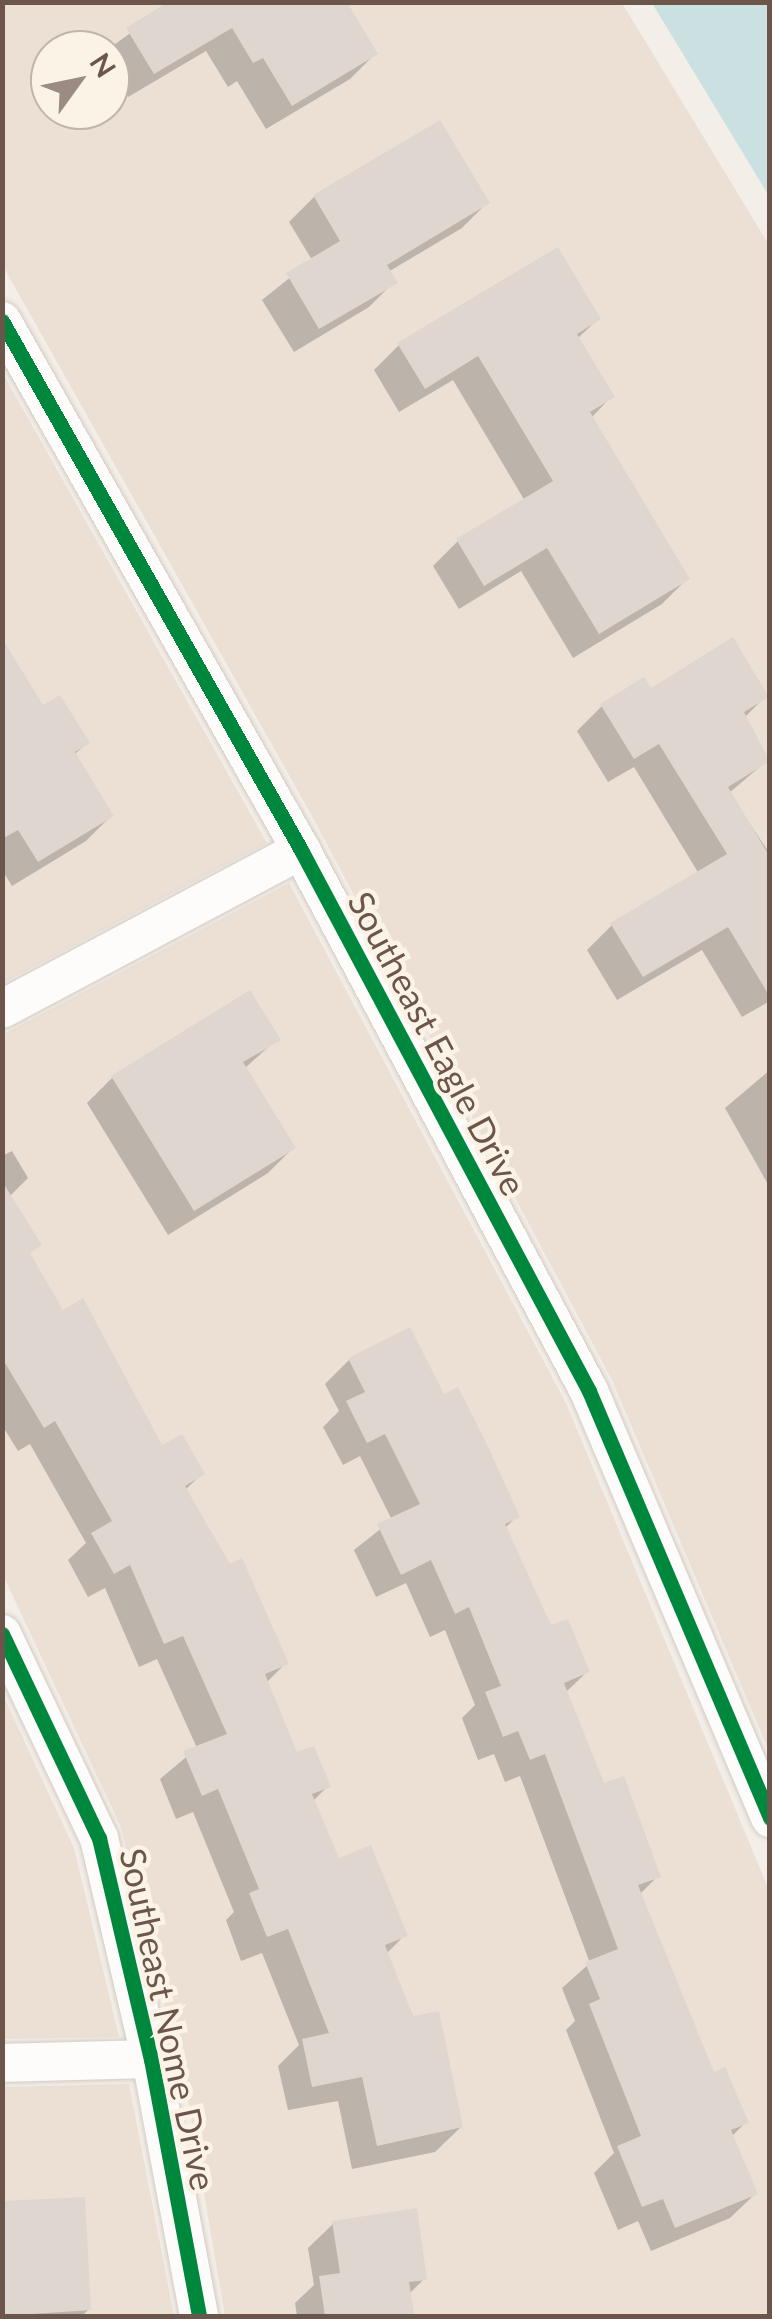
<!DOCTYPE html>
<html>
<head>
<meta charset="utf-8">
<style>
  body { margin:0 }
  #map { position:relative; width:772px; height:2319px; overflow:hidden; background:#f3eee7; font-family:Lato,sans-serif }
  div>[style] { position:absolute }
  .residential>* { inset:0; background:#ece0d5 }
  .water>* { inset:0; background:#cae0e1 }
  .shadow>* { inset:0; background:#0003 }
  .building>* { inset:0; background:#dfd6d0 }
  .roads { filter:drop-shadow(0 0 2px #d2cbc6) drop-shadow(0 0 2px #d2cbc6) }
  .minor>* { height:38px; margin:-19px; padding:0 19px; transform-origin:19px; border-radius:19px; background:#fdfcfb }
  .cycleway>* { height:15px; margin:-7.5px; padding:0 7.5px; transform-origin:7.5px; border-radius:7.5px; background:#00873e }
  span { translate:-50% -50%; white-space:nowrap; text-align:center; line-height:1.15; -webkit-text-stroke:9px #fcf3e7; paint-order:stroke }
  .street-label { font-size:35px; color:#6c564c }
  .frame { position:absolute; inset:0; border:5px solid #6c564c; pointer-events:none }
  .north { position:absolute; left:30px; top:30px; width:100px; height:100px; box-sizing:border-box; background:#fcf3e7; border:2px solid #c2b4a9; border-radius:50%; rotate:57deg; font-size:28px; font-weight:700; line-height:40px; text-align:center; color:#6c564c }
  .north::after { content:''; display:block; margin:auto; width:35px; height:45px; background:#9b8b82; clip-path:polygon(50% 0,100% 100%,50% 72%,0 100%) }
</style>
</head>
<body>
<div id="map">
  <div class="residential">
    <i style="clip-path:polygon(evenodd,2px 3px,622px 3px,769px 245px,769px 1751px,612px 1380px,313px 818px,3px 266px,2px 3px,50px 50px,110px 50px,110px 110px,50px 110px,50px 50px)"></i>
    <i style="clip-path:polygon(2px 372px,267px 843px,3px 983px,2px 983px)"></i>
    <i style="clip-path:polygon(289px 883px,566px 1403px,769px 1890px,769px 2316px,225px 2316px,177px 2036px,171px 2035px,121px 1827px,3px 1575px,2px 1035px)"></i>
    <i style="clip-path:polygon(3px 1695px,74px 1848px,119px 2037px,3px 2039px)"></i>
    <i style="clip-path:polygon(129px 2084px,174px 2316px,3px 2316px,2px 2087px)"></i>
  </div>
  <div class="water">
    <i style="clip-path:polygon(652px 3px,769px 3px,769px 196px)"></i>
  </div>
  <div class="shadow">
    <i style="clip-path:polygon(173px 2px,375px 54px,350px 79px,266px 129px,237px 81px,228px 87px,206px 51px,128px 97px,107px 50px)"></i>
    <i style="clip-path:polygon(314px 197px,487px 203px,462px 228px,388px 272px,394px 282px,369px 307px,294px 352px,262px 300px,312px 260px,289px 222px)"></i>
    <i style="clip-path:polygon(598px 319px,577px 339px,612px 396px,591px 418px,687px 579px,662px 604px,573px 658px,521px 571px,459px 609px,433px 566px,458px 541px,525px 501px,453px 380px,399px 412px,374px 370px,399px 345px)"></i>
    <i style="clip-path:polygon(2px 643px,42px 709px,87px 743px,74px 755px,111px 816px,86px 841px,12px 886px,2px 870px)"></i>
    <i style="clip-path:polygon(650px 691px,766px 696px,744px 718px,769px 759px,729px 793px,770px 854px,770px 1001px,742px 1017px,702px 950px,617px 1000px,587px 950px,612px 925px,699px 874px,634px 767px,608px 782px,577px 731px,602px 706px)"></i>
    <i style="clip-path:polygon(277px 1039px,244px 1069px,293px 1148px,268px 1173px,168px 1235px,87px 1103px,112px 1078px)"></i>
    <i style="clip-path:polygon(770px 1070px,770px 1188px,725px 1108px)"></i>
    <i style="clip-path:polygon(12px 1151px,28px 1178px,9px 1197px,39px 1245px,28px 1255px,62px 1314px,161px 1449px,202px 1474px,185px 1490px,286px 1663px,266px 1683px,296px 1756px,328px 1786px,313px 1801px,338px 1861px,405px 1935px,386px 1954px,461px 2127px,435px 2152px,352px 2169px,338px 2101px,288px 2110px,278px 2066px,299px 2045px,262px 1953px,241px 1961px,226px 1920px,234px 1912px,193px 1812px,176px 1819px,160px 1779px,197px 1748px,157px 1659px,139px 1667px,105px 1588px,88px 1597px,68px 1560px,86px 1543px,30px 1444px,18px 1451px,2px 1425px,2px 1156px)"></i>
    <i style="clip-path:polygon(349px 1360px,443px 1397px,517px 1516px,504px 1529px,550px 1628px,587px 1672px,565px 1693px,602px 1786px,658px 1876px,639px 1895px,713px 2075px,746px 2122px,731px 2137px,755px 2194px,730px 2218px,651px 2251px,638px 2221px,618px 2230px,594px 2173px,614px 2153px,566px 2030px,575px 2021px,562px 1988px,590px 1963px,520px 1776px,505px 1782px,494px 1754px,478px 1760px,462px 1718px,475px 1705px,445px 1630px,430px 1637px,406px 1583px,376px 1597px,354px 1550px,392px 1520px,360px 1456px,343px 1465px,323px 1427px,339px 1411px,325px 1384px)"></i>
    <i style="clip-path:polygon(2px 2189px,3px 2204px,89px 2309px,82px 2316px,2px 2316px)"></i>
    <i style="clip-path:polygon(334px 2223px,424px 2279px,409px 2294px,408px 2316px,297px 2316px,295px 2303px,314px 2285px,308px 2248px)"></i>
  </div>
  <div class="building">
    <i style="clip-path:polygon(168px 2px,347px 2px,378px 54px,292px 106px,263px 58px,253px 63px,232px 28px,154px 74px,126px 28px)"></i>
    <i style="clip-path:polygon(440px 120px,490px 203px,387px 265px,398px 283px,319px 329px,286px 273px,340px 241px,313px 195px)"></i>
    <i style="clip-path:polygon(558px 247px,601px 319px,577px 334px,615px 397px,590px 412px,690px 579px,599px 634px,547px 548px,484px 586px,456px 539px,553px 481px,478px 356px,425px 389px,397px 343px)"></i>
    <i style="clip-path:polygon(733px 637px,769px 697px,744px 712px,770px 761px,728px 787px,770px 857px,770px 997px,728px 927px,643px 977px,610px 923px,727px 854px,659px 744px,634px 759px,600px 704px,644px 677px,651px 688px)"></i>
    <i style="clip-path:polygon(2px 638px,43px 705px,60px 695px,90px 743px,75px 752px,114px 816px,38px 862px,18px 830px,2px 839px)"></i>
    <i style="clip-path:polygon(250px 990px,281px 1040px,243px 1062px,296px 1148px,194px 1211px,111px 1076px)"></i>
    <i style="clip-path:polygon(2px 1181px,42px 1245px,30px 1253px,63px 1310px,83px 1298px,162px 1445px,182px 1434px,205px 1474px,185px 1486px,230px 1564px,242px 1558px,289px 1664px,265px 1674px,297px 1752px,314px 1746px,331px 1787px,312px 1794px,339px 1858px,371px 1845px,408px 1936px,385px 1945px,413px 2016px,439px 2011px,463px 2127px,377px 2146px,362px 2077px,312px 2087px,302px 2039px,329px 2033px,288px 1929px,267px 1937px,249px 1893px,259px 1889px,218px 1789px,202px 1796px,183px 1751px,227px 1734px,183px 1636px,164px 1644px,130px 1565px,114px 1574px,91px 1533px,112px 1521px,55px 1421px,44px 1428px,2px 1358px)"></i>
    <i style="clip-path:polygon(410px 1327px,444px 1394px,458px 1387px,485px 1440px,520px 1517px,505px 1524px,551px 1625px,568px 1619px,590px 1672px,564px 1683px,604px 1783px,624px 1776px,661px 1877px,638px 1885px,714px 2072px,725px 2067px,749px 2123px,731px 2130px,758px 2194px,675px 2228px,663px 2199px,642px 2207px,617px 2146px,641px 2136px,589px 2004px,600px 1999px,585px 1962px,618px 1949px,545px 1754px,530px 1760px,518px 1731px,503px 1737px,485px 1692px,501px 1686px,469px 1607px,455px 1614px,431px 1560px,401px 1575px,377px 1524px,420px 1504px,385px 1434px,367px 1443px,346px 1401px,365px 1392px,348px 1358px)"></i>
    <i style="clip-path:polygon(85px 2197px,91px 2310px,2px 2316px,2px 2201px)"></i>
    <i style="clip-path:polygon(417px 2208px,427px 2280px,409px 2282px,414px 2314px,325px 2316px,319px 2276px,340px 2273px,332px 2221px)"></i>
  </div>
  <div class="roads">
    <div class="minor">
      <i style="left:2px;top:321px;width:608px;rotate:60.52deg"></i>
      <i style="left:301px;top:850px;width:613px;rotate:61.97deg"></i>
      <i style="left:589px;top:1391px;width:464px;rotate:67deg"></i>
      <i style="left:2px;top:1009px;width:339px;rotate:-28deg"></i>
      <i style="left:2px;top:1634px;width:226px;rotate:64.6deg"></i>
      <i style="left:99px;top:1838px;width:227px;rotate:76.8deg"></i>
      <i style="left:151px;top:2059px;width:261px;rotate:79.4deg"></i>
      <i style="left:2px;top:2063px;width:149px;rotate:-1.5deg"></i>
    </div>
  </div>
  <div class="cycleway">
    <i style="left:2px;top:321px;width:608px;rotate:60.52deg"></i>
    <i style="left:301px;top:850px;width:613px;rotate:61.97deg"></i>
    <i style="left:589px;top:1391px;width:464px;rotate:67deg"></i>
    <i style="left:2px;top:1634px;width:226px;rotate:64.6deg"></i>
    <i style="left:99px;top:1838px;width:227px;rotate:76.8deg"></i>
    <i style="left:151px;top:2059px;width:261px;rotate:79.4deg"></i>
  </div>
  <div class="street-label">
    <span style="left:438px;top:1043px;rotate:62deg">Southeast Eagle Drive</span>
    <span style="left:169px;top:2019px;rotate:78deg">Southeast Nome Drive</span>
  </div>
  <div class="frame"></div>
  <div class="north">N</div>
</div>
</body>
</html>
